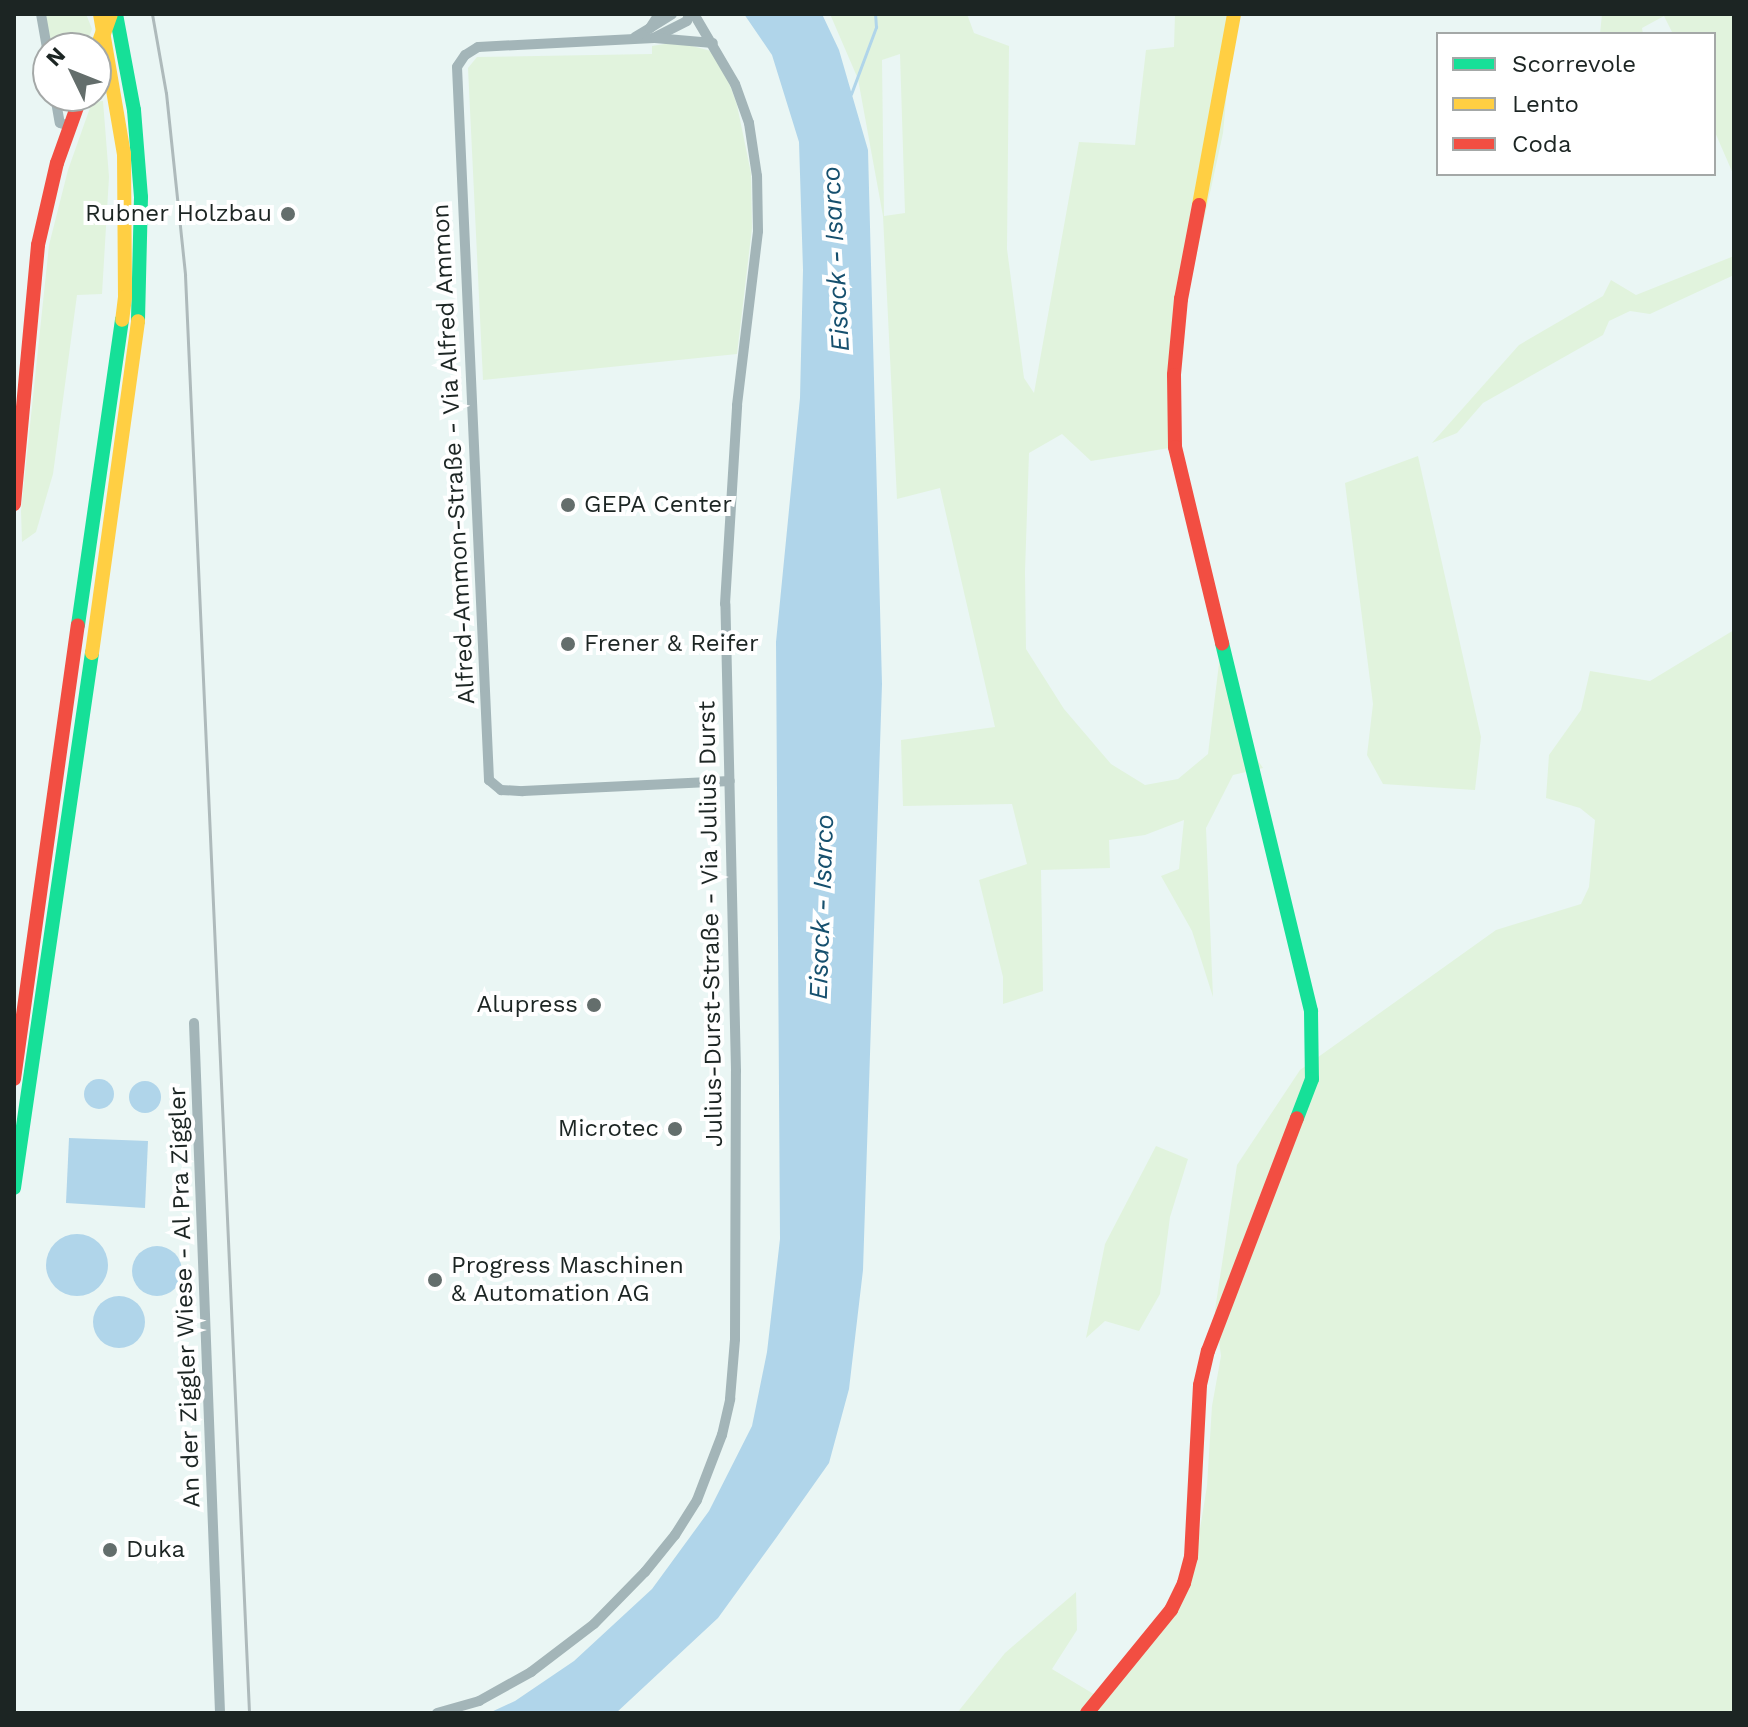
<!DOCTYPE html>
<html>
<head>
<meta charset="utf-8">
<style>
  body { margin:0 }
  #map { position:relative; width:1748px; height:1727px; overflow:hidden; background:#eaf6f4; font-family:"Work Sans",sans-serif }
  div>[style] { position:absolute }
  .green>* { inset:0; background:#e1f3dd }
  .water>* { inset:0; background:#b0d5ea }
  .round { border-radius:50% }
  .stream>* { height:3px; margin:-1.5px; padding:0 1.5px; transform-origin:1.5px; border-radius:1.5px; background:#b0d5ea }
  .street>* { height:10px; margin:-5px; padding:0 5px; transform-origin:5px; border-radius:5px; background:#a3b5b8 }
  .fast>* { height:14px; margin:-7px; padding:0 7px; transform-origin:7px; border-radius:7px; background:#16e098 }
  .slow>* { height:14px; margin:-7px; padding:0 7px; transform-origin:7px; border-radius:7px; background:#ffcf43 }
  .jam>* { height:14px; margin:-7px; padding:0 7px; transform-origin:7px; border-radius:7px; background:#f24e42 }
  .rail>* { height:3px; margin:-1.5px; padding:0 1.5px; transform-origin:1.5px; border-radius:1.5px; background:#aebabb }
  .slow-bridge>* { height:16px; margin:-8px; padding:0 8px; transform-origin:8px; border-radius:8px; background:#ffcf43 }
  .dots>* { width:22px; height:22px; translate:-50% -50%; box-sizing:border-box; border:4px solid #fff; border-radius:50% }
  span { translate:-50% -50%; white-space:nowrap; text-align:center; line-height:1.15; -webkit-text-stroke:8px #fff; paint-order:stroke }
  .poi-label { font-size:24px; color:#1c2523 }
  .right { translate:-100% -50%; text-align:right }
  .left { translate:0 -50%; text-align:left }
  .street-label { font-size:24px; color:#1c2523 }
  .water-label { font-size:26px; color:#16506e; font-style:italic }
  .frame { position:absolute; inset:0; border:16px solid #1c2523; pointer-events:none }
  .legend { position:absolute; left:1436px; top:32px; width:280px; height:144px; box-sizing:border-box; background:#fff; border:2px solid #a4a8a7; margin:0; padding:10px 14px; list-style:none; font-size:24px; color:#1c2523 }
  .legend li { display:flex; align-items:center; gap:16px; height:40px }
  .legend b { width:40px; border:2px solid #a4a8a7 }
  .north { position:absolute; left:32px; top:32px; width:80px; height:80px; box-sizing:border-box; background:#fff; border:2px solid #a4a8a7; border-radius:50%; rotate:313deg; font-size:22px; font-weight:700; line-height:32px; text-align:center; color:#1c2523 }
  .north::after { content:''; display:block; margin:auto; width:28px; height:36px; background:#646e6c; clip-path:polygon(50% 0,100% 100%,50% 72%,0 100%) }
</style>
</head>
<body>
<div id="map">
  <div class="green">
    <i style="clip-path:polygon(45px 14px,86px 14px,92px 29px,85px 48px,50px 48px)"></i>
    <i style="clip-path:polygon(evenodd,830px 14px,967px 14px,974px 33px,1009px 46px,1007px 249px,1024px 378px,1034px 393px,1079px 142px,1135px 145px,1146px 50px,1174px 47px,1175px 14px,1234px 14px,1223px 133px,1183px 317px,1175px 447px,1091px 461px,1062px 434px,1029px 453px,1025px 572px,1026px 649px,1064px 709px,1111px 764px,1145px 785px,1178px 779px,1208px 754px,1222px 639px,1246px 743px,1263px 768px,1233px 775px,1206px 828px,1213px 997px,1192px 931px,1161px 876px,1179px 869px,1184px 820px,1145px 835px,1109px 840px,1110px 868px,1041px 870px,1043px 991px,1003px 1004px,1003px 977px,979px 880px,1027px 864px,1012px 804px,903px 806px,901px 740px,995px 727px,940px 488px,897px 499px,883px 216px,858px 79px,830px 14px,900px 54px,905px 213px,884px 216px,882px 60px,900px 54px)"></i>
    <i style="clip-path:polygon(1602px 14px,1734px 14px,1734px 176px,1714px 130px,1714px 34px,1673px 34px,1664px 16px,1642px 28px,1643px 34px,1600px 34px)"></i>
    <i style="clip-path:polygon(677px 42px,711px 51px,726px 74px,737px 105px,751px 173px,752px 228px,737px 354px,483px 380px,468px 68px,477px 57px,652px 54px,652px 46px)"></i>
    <i style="clip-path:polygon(103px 101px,109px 177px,102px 294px,77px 295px,53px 474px,36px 532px,22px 542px,21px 511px,49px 245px,68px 170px,92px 102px)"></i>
    <i style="clip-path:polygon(1734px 256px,1734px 275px,1650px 314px,1630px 311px,1609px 321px,1603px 335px,1483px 403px,1457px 433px,1432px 443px,1519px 345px,1603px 296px,1611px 280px,1636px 295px)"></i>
    <i style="clip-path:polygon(1418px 456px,1481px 737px,1475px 790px,1383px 784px,1367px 755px,1373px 704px,1345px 483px)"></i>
    <i style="clip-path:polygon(1734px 630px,1734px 1713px,957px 1713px,1005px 1653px,1076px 1592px,1077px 1630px,1052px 1669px,1097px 1696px,1168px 1609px,1196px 1553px,1207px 1486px,1212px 1406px,1221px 1356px,1215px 1310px,1237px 1165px,1300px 1070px,1496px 930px,1581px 904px,1589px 887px,1595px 820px,1580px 808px,1546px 798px,1549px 755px,1581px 710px,1590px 671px,1650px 681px)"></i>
    <i style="clip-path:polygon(1156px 1146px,1188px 1159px,1170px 1217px,1160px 1294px,1139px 1331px,1105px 1321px,1086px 1338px,1105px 1244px)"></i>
  </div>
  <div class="water">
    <i style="clip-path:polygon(744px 14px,822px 14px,839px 50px,868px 150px,882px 684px,863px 1270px,849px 1389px,829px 1463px,776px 1538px,718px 1618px,616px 1713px,489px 1713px,515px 1701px,574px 1661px,652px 1589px,709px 1511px,752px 1426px,767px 1352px,780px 1239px,776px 642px,800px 398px,803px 270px,799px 142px,772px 55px)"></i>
    <i class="round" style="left:84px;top:1079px;width:30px;height:30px"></i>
    <i class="round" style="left:129px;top:1081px;width:32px;height:32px"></i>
    <i style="clip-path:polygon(69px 1138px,148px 1141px,145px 1208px,66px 1203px)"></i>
    <i class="round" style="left:46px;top:1234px;width:62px;height:62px"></i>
    <i class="round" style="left:132px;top:1246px;width:50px;height:50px"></i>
    <i class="round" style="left:93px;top:1296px;width:52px;height:52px"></i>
  </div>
  <div class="stream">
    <i style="left:851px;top:94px;width:72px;rotate:-69.5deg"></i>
    <i style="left:876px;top:27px;width:13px;rotate:-94deg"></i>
  </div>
  <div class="street">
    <i style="left:41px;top:14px;width:40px;rotate:80deg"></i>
    <i style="left:689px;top:14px;width:7px;rotate:106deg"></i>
    <i style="left:687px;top:21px;width:37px;rotate:153deg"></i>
    <i style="left:654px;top:38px;width:176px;rotate:177.1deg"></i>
    <i style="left:478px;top:47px;width:15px;rotate:148deg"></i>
    <i style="left:465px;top:55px;width:14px;rotate:124deg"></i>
    <i style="left:457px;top:67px;width:714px;rotate:87.43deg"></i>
    <i style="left:489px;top:780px;width:16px;rotate:40deg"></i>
    <i style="left:501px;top:790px;width:22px;rotate:3deg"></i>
    <i style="left:523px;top:791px;width:207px;rotate:-2.8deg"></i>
    <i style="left:650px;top:28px;width:26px;rotate:-32deg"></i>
    <i style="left:635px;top:37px;width:17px;rotate:-31deg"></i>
    <i style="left:650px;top:28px;width:17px;rotate:-57deg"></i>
    <i style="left:655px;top:38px;width:58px;rotate:4.9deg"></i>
    <i style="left:55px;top:96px;width:27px;rotate:80deg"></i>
    <i style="left:60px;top:123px;width:10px;rotate:17deg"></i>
    <i style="left:194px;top:1023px;width:690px;rotate:87.84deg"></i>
    <i style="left:437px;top:1713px;width:44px;rotate:-15.9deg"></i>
    <i style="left:479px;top:1701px;width:60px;rotate:-29.1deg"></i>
    <i style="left:531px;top:1672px;width:79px;rotate:-37.3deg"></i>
    <i style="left:594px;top:1624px;width:73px;rotate:-45.6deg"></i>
    <i style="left:645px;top:1572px;width:48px;rotate:-51deg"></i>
    <i style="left:675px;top:1535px;width:41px;rotate:-57.8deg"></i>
    <i style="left:697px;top:1500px;width:70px;rotate:-69deg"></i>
    <i style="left:722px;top:1435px;width:37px;rotate:-77deg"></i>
    <i style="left:730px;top:1399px;width:60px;rotate:-85.2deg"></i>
    <i style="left:735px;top:1339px;width:268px;rotate:-89.8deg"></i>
    <i style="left:736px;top:1071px;width:467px;rotate:-91.3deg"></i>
    <i style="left:725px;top:604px;width:199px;rotate:-86.5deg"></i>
    <i style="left:737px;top:405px;width:175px;rotate:-83.1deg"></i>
    <i style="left:758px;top:231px;width:55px;rotate:-91deg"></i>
    <i style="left:757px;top:176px;width:54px;rotate:-98.6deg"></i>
    <i style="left:749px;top:123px;width:41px;rotate:-109.7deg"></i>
    <i style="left:735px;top:84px;width:81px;rotate:-120.4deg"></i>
  </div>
  <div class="fast">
    <i style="left:116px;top:14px;width:98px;rotate:79.4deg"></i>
    <i style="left:134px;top:110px;width:87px;rotate:85.4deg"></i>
    <i style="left:141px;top:197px;width:124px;rotate:91.4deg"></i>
    <i style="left:78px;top:625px;width:308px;rotate:-81.8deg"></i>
    <i style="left:1222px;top:643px;width:379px;rotate:76.4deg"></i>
    <i style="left:1311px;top:1011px;width:68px;rotate:89.2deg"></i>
    <i style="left:1312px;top:1079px;width:42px;rotate:111deg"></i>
    <i style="left:14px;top:1188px;width:541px;rotate:-81.71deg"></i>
  </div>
  <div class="slow">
    <i style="left:100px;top:14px;width:142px;rotate:80.3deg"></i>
    <i style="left:124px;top:154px;width:143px;rotate:89.6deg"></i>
    <i style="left:125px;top:297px;width:23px;rotate:97deg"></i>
    <i style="left:1199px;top:205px;width:194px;rotate:-79.6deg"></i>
    <i style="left:92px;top:653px;width:335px;rotate:-82.1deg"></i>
  </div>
  <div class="jam">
    <i style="left:1199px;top:205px;width:96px;rotate:100.8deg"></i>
    <i style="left:1181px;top:299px;width:76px;rotate:95.3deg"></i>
    <i style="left:1174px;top:375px;width:72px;rotate:89.2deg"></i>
    <i style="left:1175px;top:447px;width:202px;rotate:76.5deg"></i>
    <i style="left:14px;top:504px;width:260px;rotate:-84.7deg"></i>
    <i style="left:38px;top:245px;width:84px;rotate:-77deg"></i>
    <i style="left:57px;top:163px;width:71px;rotate:-70.3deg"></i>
    <i style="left:14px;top:1079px;width:458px;rotate:-82deg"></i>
    <i style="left:1087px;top:1713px;width:133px;rotate:-50.8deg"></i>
    <i style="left:1171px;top:1610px;width:30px;rotate:-64deg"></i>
    <i style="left:1184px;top:1583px;width:27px;rotate:-75deg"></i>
    <i style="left:1191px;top:1557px;width:172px;rotate:-87deg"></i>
    <i style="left:1200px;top:1385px;width:35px;rotate:-77deg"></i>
    <i style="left:1208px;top:1351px;width:249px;rotate:-69.1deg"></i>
  </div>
  <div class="rail">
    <i style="left:152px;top:14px;width:80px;rotate:80deg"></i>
    <i style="left:166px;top:93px;width:183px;rotate:84deg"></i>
    <i style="left:185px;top:275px;width:1439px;rotate:87.45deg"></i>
  </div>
  <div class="slow-bridge">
    <i style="left:96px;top:53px;width:41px;rotate:-70.3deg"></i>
  </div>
  <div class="dots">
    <i style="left:288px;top:214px;background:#646e6c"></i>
    <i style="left:568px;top:505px;background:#646e6c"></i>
    <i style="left:568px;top:644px;background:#646e6c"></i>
    <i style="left:594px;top:1005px;background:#646e6c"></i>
    <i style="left:675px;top:1129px;background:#646e6c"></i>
    <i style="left:435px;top:1280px;background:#646e6c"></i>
    <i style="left:110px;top:1550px;background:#646e6c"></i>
  </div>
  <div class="poi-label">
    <span class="right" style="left:272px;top:214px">Rubner Holzbau</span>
    <span class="left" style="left:584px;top:505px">GEPA Center</span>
    <span class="left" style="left:584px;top:644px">Frener &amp; Reifer</span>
    <span class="right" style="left:578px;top:1005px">Alupress</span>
    <span class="right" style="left:659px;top:1129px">Microtec</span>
    <span class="left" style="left:451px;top:1280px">Progress Maschinen<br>&amp; Automation AG</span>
    <span class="left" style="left:126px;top:1550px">Duka</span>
  </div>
  <div class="street-label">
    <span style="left:454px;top:454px;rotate:-93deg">Alfred-Ammon-Straße - Via Alfred Ammon</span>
    <span style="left:711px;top:924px;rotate:-91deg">Julius-Durst-Straße - Via Julius Durst</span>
    <span style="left:185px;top:1297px;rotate:-92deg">An der Ziggler Wiese - Al Pra Ziggler</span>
  </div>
  <div class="water-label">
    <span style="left:836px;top:259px;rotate:-93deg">Eisack - Isarco</span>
    <span style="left:822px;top:907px;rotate:-88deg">Eisack - Isarco</span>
  </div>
  <div class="frame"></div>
  <ul class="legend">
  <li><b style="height:10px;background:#16e098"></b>Scorrevole</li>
  <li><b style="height:10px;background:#ffcf43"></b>Lento</li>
  <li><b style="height:10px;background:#f24e42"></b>Coda</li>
  </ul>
  <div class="north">N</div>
</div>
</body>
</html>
